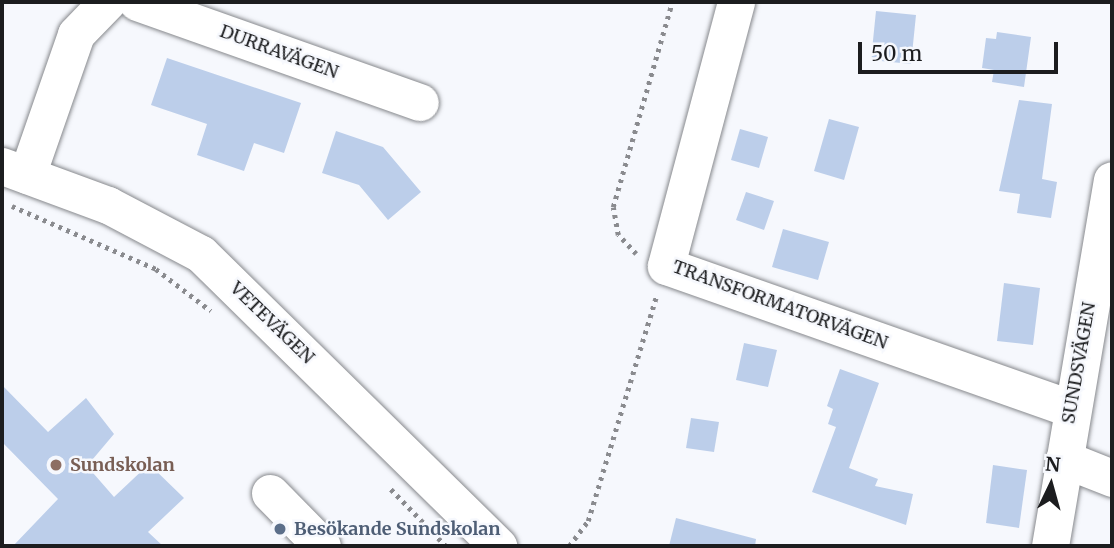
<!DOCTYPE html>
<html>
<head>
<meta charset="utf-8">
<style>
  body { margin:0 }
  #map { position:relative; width:1114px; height:548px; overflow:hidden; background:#f6f8fd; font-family:Merriweather,serif }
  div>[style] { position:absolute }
  .building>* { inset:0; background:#bcceea }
  .path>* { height:4.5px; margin-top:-2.25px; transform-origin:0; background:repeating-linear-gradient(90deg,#8a8b8f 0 3.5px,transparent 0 8.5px) }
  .roads { filter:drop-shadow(0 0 2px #87898d) drop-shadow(0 0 2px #87898d) }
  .minor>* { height:37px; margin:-18.5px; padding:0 18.5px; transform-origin:18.5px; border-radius:18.5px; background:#fff }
  .dots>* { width:19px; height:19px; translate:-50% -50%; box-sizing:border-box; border:4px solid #f6f8fd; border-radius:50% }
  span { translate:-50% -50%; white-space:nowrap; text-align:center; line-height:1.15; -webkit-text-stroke:5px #f6f8fd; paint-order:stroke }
  .street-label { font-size:18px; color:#1c1d1f }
  .education-label { font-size:18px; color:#785e54; font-weight:700 }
  .left { translate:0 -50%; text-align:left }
  .service-label { font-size:18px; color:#4e5e75; font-weight:700 }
  .frame { position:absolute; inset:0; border:4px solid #1c1d1f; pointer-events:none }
  .north { position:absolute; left:1016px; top:450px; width:70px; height:70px; -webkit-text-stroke:5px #f6f8fd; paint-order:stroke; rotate:5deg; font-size:19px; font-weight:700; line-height:28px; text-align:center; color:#1c1d1f }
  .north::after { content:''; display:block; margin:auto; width:24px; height:32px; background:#1c1d1f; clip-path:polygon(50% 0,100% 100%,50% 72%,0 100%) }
  .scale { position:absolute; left:858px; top:42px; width:200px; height:32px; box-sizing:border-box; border:4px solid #1c1d1f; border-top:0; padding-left:9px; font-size:21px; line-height:24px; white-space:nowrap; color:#1c1d1f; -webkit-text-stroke:5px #f6f8fd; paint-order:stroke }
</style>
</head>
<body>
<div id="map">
  <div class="building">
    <i style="clip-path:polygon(876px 11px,916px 15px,911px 64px,871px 60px)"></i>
    <i style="clip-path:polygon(997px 32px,1031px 37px,1024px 87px,992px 82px,994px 70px,982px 68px,986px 38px,996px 39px)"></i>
    <i style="clip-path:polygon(167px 58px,301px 103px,284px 153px,254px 143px,244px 171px,197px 155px,207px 124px,151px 105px)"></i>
    <i style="clip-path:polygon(1019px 100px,1052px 104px,1042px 179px,1057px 182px,1051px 218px,1017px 213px,1020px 194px,999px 191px)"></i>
    <i style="clip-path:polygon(829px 119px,859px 127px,844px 180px,814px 171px)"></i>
    <i style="clip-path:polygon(740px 129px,768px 137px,759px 168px,731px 160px)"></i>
    <i style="clip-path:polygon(336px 131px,383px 147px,421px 192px,388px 220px,359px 185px,322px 173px)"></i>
    <i style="clip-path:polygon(746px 192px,774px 201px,764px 230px,736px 220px)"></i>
    <i style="clip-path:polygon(783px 229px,829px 242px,818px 280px,772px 267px)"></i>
    <i style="clip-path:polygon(1004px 283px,1040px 288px,1033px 345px,997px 341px)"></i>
    <i style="clip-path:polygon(744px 343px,777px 350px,768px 387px,736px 380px)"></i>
    <i style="clip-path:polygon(840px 369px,879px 383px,849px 468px,878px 479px,875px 486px,913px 494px,906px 525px,812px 492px,836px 427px,828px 424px,833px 409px,827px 406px)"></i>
    <i style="clip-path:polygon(2px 385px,48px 432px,86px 398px,114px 434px,87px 466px,114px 497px,149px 464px,184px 498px,148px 532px,163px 546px,13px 546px,58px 499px,2px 442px)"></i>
    <i style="clip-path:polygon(691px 418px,719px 422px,714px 452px,686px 448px)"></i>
    <i style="clip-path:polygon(993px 465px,1027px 470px,1019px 528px,986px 523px)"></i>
    <i style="clip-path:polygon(676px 518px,756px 539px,755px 546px,669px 546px)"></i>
  </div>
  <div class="path">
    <i style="left:12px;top:206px;width:157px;rotate:23.6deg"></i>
    <i style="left:156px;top:269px;width:69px;rotate:37.4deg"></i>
    <i style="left:636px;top:254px;width:26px;rotate:-133deg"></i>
    <i style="left:618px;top:235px;width:28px;rotate:-100deg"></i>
    <i style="left:613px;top:207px;width:213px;rotate:-73.9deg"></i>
    <i style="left:391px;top:489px;width:79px;rotate:46deg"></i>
    <i style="left:569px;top:546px;width:31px;rotate:-53deg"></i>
    <i style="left:588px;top:521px;width:237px;rotate:-73.1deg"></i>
  </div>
  <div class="roads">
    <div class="minor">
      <i style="left:137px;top:2px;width:300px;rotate:19.5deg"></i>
      <i style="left:736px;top:2px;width:273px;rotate:104.9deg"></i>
      <i style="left:666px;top:266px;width:428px;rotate:19.4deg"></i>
      <i style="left:2px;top:166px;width:113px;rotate:20.2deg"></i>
      <i style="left:108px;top:205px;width:105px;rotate:27.8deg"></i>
      <i style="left:201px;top:254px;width:417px;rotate:44.5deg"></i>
      <i style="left:27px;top:175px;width:149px;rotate:-70.8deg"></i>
      <i style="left:76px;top:34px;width:45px;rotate:-45.9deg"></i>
      <i style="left:1064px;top:459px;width:52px;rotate:21.6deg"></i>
      <i style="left:270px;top:493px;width:74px;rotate:45.5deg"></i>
      <i style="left:1050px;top:546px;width:371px;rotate:-80.4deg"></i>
    </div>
  </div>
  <div class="dots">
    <i style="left:56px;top:465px;background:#8d6e63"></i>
    <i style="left:280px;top:529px;background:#5c6f8a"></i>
  </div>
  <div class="street-label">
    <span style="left:279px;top:52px;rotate:20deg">DURRAVÄGEN</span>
    <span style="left:780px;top:305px;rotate:20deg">TRANSFORMATORVÄGEN</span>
    <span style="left:272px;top:323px;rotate:44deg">VETEVÄGEN</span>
    <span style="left:1079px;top:363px;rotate:-80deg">SUNDSVÄGEN</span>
  </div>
  <div class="education-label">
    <span class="left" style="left:70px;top:465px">Sundskolan</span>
  </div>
  <div class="service-label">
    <span class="left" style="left:294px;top:529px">Besökande Sundskolan</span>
  </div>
  <div class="frame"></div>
  <div class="north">N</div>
  <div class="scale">50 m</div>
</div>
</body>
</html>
